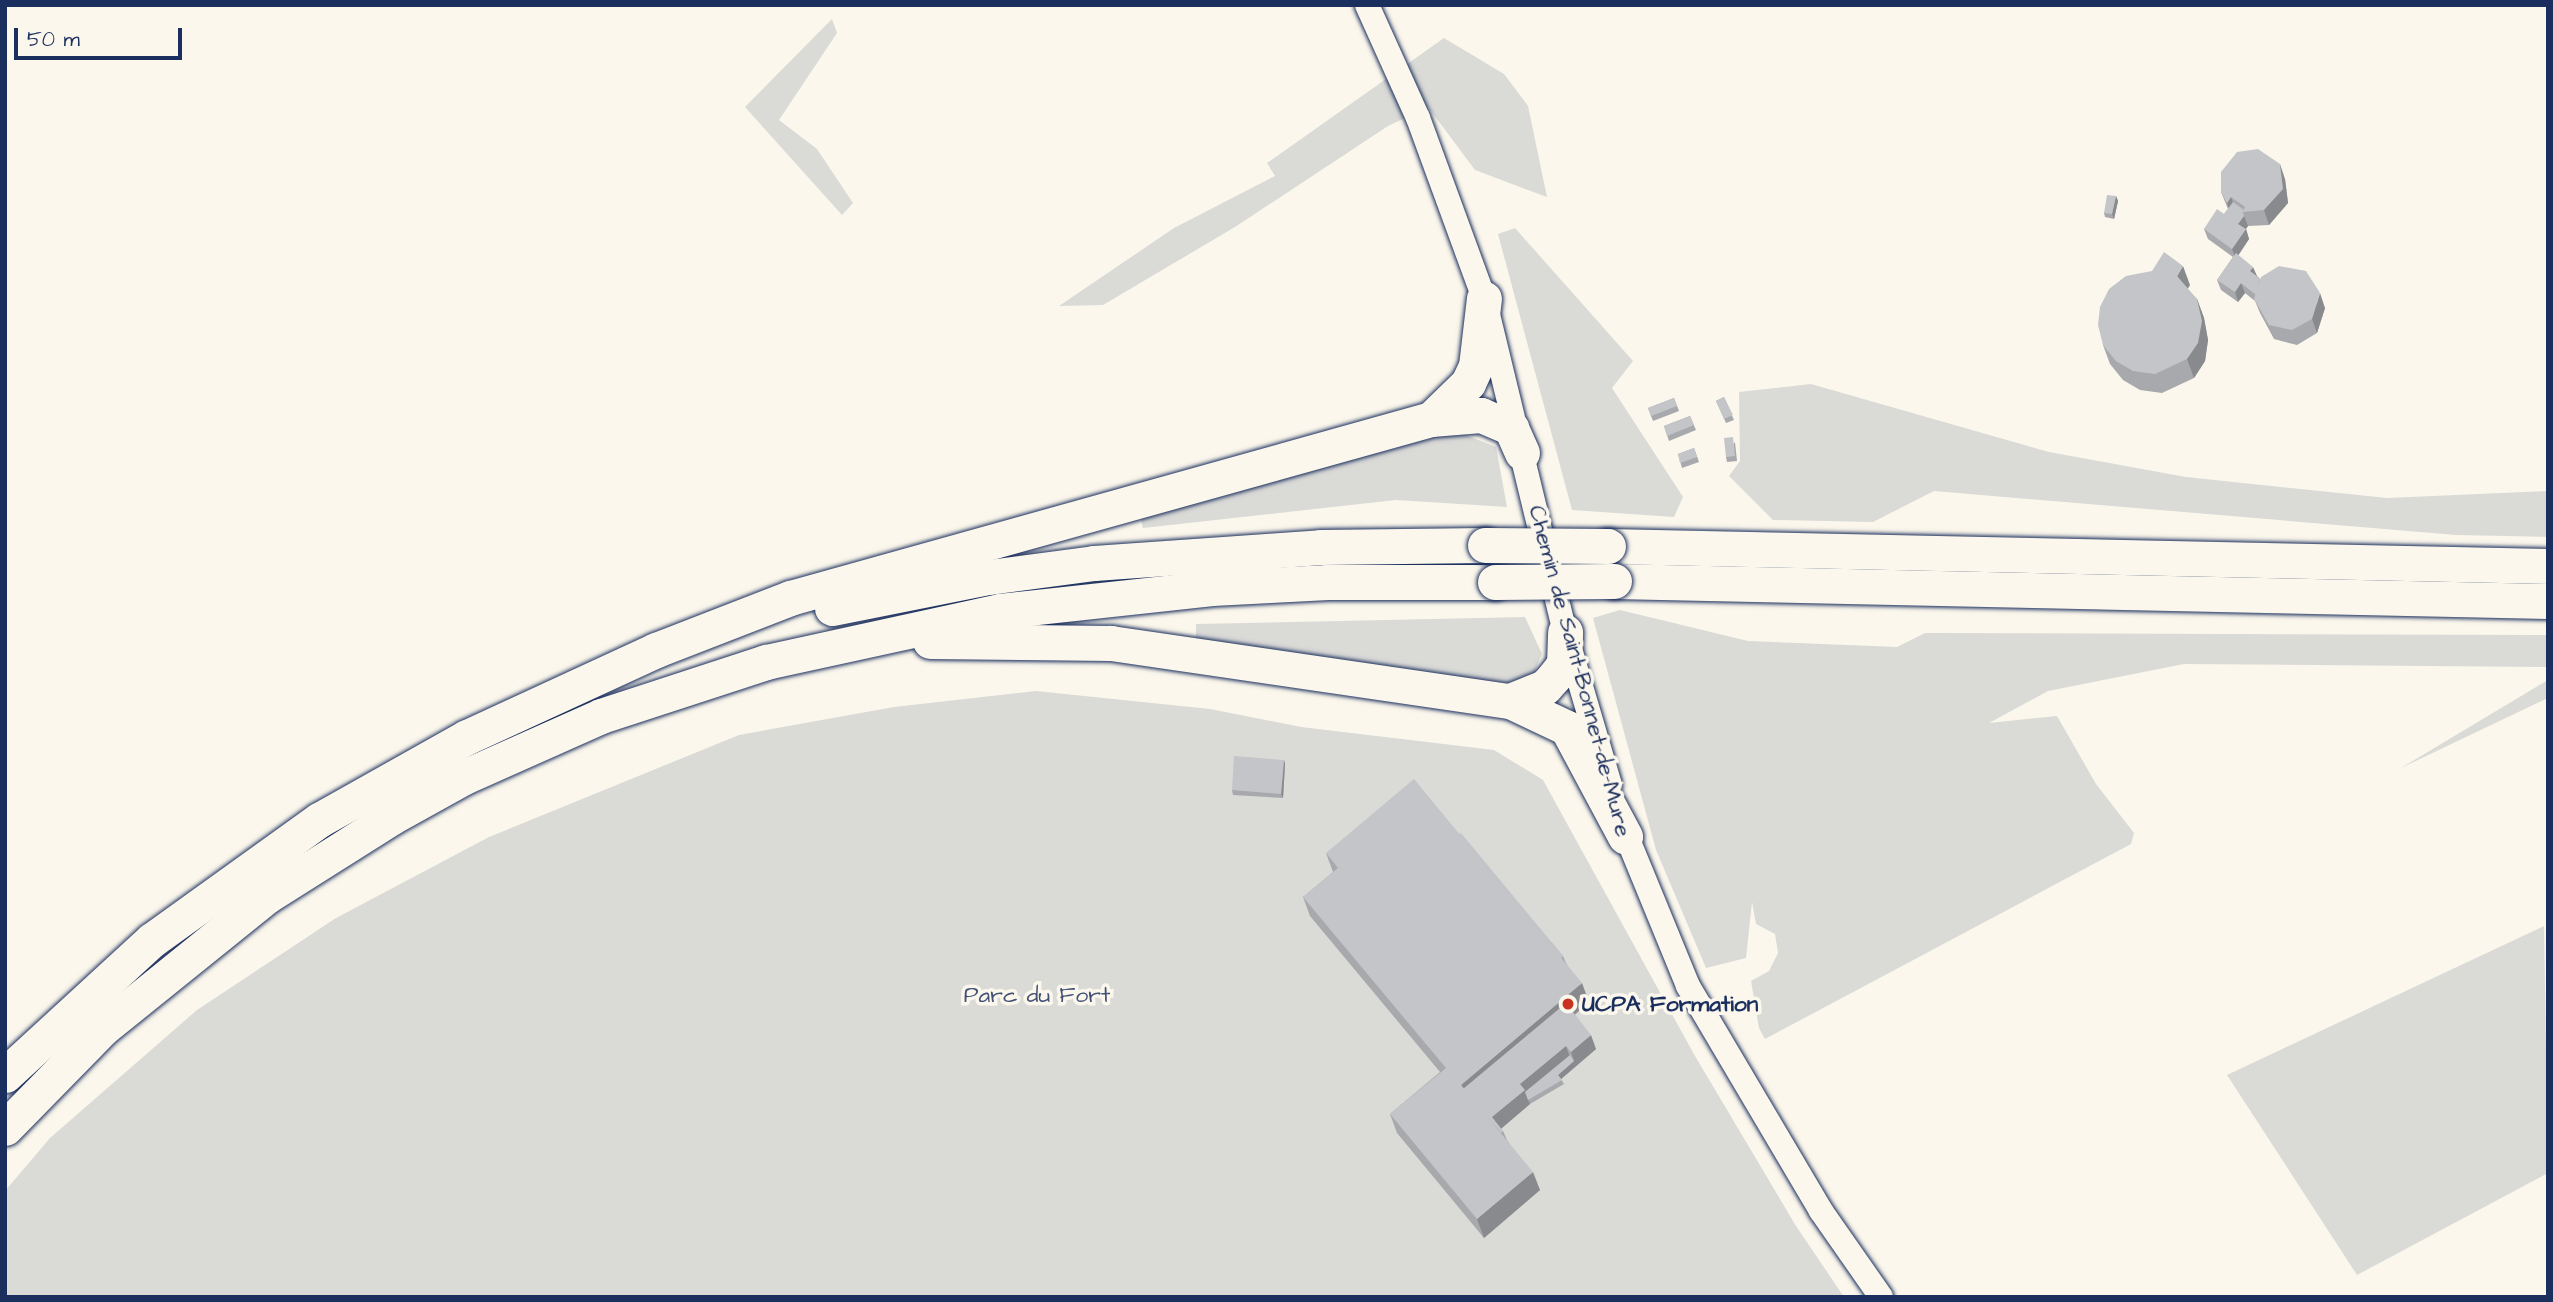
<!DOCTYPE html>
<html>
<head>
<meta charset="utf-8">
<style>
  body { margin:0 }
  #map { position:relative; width:2553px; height:1302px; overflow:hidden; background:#fbf7ec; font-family:"Architects Daughter",sans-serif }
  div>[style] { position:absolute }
  .green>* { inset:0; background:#dadad7 }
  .roads { filter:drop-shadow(0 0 2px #1b2f5e) drop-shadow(0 0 2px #1b2f5e) }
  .tertiary>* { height:24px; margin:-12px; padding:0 12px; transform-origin:12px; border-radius:12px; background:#fbf7ec }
  .motorway>* { height:35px; margin:-17.5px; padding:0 17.5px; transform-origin:17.5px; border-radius:17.5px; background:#fbf7ec }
  .bridges { filter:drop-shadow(0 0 2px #1b2f5e) drop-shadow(0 0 2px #1b2f5e) }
  .motorway-bridge>* { height:35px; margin:-17.5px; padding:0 17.5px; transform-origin:17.5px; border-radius:17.5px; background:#fbf7ec }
  .wall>* { inset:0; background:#a8a9ad }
  .shaded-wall>* { inset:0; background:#888a8d }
  .building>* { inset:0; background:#c3c5c9 }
  .dots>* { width:19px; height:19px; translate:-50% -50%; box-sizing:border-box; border:4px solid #fbf7ec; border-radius:50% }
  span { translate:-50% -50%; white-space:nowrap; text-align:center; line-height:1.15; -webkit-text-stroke:7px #fbf7ec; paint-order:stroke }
  .street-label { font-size:23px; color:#1b2f5e }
  .park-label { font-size:23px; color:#415176 }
  .poi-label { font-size:23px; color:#1b2f5e; font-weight:700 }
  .left { translate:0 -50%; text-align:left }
  .frame { position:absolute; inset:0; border:7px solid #1b2f5e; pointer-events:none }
  .scale { position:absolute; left:14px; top:28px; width:168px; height:32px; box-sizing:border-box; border:4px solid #1b2f5e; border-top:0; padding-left:9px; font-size:21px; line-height:24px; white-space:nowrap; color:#1b2f5e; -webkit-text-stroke:5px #fbf7ec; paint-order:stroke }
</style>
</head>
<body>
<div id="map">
  <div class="green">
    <i style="clip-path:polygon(832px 19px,837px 33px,779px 120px,817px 149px,853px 203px,842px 215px,745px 107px)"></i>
    <i style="clip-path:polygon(1444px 38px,1504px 74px,1528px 106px,1547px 197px,1475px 170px,1428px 107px,1388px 126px,1235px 227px,1103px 305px,1059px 306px,1174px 228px,1275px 176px,1267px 163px)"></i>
    <i style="clip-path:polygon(1515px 228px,1633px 361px,1612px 388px,1683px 497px,1674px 517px,1572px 510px,1498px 234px)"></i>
    <i style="clip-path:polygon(1811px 384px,2049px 452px,2186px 477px,2387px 498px,2548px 491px,2548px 537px,2456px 535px,1934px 491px,1873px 522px,1773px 520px,1729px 476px,1740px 461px,1739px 392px)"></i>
    <i style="clip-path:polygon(1453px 430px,1496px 447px,1507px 507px,1396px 500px,1143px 528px,1140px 516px)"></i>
    <i style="clip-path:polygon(1620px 610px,1748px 641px,1897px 647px,1925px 633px,2548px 635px,2548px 667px,2184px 664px,2048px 691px,1989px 723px,2057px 716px,2096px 784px,2134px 833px,2131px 844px,1765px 1039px,1759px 1028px,1751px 981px,1769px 971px,1778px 953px,1775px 934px,1756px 924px,1752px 902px,1746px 958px,1706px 968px,1656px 850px,1593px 618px)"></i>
    <i style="clip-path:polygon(1525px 617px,1542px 654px,1532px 677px,1493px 686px,1196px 639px,1196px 624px)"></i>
    <i style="clip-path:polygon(2548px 680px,2548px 698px,2401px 768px)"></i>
    <i style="clip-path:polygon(1036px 691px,1210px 709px,1301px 727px,1494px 750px,1543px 780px,1695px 1056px,1796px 1226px,1844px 1297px,5px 1297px,5px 1191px,50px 1138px,197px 1010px,336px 918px,489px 837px,739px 735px,894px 707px)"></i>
    <i style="clip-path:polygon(2544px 926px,2548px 1173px,2357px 1275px,2227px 1075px)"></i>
  </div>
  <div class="roads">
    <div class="tertiary">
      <i style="left:1367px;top:5px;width:124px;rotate:65.7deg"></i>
      <i style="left:1418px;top:118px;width:192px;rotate:69.9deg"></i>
      <i style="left:1484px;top:298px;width:344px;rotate:76.4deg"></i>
      <i style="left:1565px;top:632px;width:159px;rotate:73.6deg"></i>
      <i style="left:1620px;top:820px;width:179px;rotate:67.7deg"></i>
      <i style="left:1688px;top:986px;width:261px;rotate:59.4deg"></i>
      <i style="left:1821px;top:1211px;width:105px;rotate:55.1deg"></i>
    </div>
    <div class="motorway">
      <i style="left:1431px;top:419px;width:52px;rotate:-44.2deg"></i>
      <i style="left:1468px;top:383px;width:19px;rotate:-65deg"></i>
      <i style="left:1476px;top:366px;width:68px;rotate:-83.3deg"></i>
      <i style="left:1608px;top:546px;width:940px;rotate:1.22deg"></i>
      <i style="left:1614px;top:581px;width:934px;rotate:1.23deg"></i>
      <i style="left:832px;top:608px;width:160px;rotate:-11.2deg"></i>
      <i style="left:989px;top:577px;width:106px;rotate:-7.6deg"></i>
      <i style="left:1094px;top:563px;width:227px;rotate:-4deg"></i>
      <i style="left:1320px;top:547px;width:165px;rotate:-0.7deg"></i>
      <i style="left:930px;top:641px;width:181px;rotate:0.6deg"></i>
      <i style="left:1111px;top:643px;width:403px;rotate:8.3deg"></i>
      <i style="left:1510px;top:701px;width:63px;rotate:25.3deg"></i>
      <i style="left:1567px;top:728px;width:123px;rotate:61.8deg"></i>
      <i style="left:1510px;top:701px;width:38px;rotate:-22deg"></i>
      <i style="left:1545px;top:687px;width:13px;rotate:-48deg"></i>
      <i style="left:1554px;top:677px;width:16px;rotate:-52deg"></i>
      <i style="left:1564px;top:664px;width:32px;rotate:-88deg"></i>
      <i style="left:5px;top:1075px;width:200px;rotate:-42.6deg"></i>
      <i style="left:152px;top:940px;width:206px;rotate:-35.7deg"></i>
      <i style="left:319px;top:820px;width:170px;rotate:-29.3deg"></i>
      <i style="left:467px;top:737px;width:208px;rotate:-24.7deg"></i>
      <i style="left:656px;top:650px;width:144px;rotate:-21.2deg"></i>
      <i style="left:790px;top:598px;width:666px;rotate:-15.6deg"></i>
      <i style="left:1431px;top:419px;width:50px;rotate:-4.6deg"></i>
      <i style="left:1481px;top:415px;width:33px;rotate:23deg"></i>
      <i style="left:1511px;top:428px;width:27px;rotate:66deg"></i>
      <i style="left:5px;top:1128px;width:139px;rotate:-45.6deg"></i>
      <i style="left:102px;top:1029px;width:212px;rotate:-38.9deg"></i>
      <i style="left:267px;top:896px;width:148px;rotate:-32.3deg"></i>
      <i style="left:392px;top:817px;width:82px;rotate:-29.1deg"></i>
      <i style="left:464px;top:777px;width:150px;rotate:-24deg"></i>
      <i style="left:601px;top:716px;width:174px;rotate:-18.1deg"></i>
      <i style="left:766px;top:662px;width:239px;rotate:-12.3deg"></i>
      <i style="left:1000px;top:611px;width:213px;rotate:-6.2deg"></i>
      <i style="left:1212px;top:588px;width:116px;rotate:-3deg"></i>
      <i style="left:1328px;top:582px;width:167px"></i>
    </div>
  </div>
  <div class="bridges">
    <div class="motorway-bridge">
      <i style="left:1485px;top:545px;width:123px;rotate:0.5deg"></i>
      <i style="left:1495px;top:582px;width:119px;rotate:-0.5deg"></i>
    </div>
  </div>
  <div class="wall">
    <i style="clip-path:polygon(2285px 179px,2288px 203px,2269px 225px,2248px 226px,2246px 229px,2249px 239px,2238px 255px,2260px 279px,2325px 308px,2317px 333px,2297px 345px,2274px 339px,2260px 313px,2255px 301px,2245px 293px,2238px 302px,2221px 290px,2217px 280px,2233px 257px,2208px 239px,2204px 229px,2224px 214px,2228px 209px,2221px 192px)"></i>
    <i style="clip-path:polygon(2116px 196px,2118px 201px,2114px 219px,2105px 217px,2104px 213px)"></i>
    <i style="clip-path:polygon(2190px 285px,2187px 289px,2197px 299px,2204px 318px,2208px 340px,2205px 361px,2194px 378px,2162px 393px,2140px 390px,2123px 380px,2110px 364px,2103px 345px)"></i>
    <i style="clip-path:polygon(1724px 397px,1734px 420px,1726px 423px,1716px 401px)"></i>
    <i style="clip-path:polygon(1674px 398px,1679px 411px,1653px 421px,1648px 408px)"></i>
    <i style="clip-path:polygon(1690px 416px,1696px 430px,1669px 441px,1664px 426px)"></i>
    <i style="clip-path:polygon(1735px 442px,1737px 461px,1727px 462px,1726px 457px)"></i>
    <i style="clip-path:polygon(1694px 448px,1699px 462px,1682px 468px,1678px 454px)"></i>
    <i style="clip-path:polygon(1284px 760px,1285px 764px,1283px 798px,1233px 795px,1232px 790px)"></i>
    <i style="clip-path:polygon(1459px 834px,1563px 956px,1566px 963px,1589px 1002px,1575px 1015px,1596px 1049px,1561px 1079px,1564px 1084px,1530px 1104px,1501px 1129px,1503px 1131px,1507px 1140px,1540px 1190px,1484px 1238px,1397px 1133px,1390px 1114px,1440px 1072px,1310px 916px,1303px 897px,1333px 872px,1326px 853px)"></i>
  </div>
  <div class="shaded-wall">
    <i style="clip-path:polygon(2280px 164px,2285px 179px,2288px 203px,2269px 225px,2264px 210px)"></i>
    <i style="clip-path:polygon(2116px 196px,2118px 201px,2114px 219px,2112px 214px)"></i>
    <i style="clip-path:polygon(2231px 197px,2236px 211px,2232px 217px,2227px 203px)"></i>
    <i style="clip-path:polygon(2244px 216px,2248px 226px,2242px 234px,2238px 224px)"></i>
    <i style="clip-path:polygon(2246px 229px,2249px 239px,2236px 259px,2232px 249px)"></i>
    <i style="clip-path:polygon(2183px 266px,2190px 285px,2184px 295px,2177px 276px)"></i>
    <i style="clip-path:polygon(2253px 267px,2257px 276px,2250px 271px)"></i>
    <i style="clip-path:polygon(2241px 283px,2245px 293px,2238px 302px,2235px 292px)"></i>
    <i style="clip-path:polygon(2320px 293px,2325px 308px,2317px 333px,2312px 319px)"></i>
    <i style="clip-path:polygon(2197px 299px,2204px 318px,2208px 340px,2205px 361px,2194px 378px,2187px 359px)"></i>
    <i style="clip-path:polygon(1284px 760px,1285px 764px,1283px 798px,1281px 794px)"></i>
    <i style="clip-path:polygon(1582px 983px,1589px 1002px,1471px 1101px,1461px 1085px)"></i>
    <i style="clip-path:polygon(1591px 1035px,1596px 1049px,1560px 1080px,1558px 1075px,1574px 1061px,1571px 1052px)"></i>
    <i style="clip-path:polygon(1566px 1046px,1571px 1060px,1527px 1097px,1530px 1104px,1497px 1132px,1492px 1117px,1520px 1084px)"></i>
    <i style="clip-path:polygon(1533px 1172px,1540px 1190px,1484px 1238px,1477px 1219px)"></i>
  </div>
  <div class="building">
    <i style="clip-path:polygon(2258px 149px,2280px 164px,2283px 189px,2264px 210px,2243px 212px,2245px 207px,2231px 197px,2227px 203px,2221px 192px,2221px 172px,2237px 152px)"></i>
    <i style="clip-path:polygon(2107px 195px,2116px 196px,2112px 214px,2104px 213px)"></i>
    <i style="clip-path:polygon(2233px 202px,2244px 210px,2243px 212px,2244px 216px,2238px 224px,2246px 229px,2232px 249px,2204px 229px,2217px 209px,2224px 214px)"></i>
    <i style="clip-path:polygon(2164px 252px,2183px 266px,2177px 276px,2197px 299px,2202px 321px,2198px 343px,2187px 359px,2155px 374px,2133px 371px,2116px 361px,2103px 345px,2098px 325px,2100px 307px,2109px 289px,2126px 276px,2152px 271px)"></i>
    <i style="clip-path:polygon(2236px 253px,2253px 267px,2250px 271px,2260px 279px,2256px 295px,2241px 283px,2235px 292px,2217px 280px)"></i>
    <i style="clip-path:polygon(2279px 266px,2306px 271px,2320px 293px,2312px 319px,2292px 330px,2269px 325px,2254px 299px,2261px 277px)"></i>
    <i style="clip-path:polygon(1724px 397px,1733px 415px,1724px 419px,1716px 401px)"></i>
    <i style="clip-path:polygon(1674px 398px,1677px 406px,1651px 416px,1648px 408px)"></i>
    <i style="clip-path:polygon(1690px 416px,1694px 425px,1667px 436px,1664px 426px)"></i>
    <i style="clip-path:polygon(1733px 437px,1735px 456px,1726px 457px,1724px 438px)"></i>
    <i style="clip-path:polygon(1694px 448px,1697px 457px,1680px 463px,1678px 454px)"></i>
    <i style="clip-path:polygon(1234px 756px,1284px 760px,1281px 794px,1232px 790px)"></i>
    <i style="clip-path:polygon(1414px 779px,1582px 983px,1461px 1085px,1533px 1172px,1477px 1219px,1390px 1114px,1446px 1068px,1303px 897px,1338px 868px,1326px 853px)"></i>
    <i style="clip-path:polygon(1461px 833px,1563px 956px,1561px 958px,1459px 834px)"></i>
    <i style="clip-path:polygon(1566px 1003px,1591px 1035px,1571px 1052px,1566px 1046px,1520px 1084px,1525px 1090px,1492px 1117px,1503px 1131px,1501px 1133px,1463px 1089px)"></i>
    <i style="clip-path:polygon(1570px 1055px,1574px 1061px,1558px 1075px,1562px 1080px,1528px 1100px,1525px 1092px)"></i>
  </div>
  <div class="dots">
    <i style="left:1568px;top:1004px;background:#c8321e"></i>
  </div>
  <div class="street-label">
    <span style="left:1580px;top:671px;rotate:75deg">Chemin de Saint-Bonnet-de-Mure</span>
  </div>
  <div class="park-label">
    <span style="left:1037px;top:995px">Parc du Fort</span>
  </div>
  <div class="poi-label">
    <span class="left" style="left:1582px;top:1004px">UCPA Formation</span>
  </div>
  <div class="frame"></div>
  <div class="scale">50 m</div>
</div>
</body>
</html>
